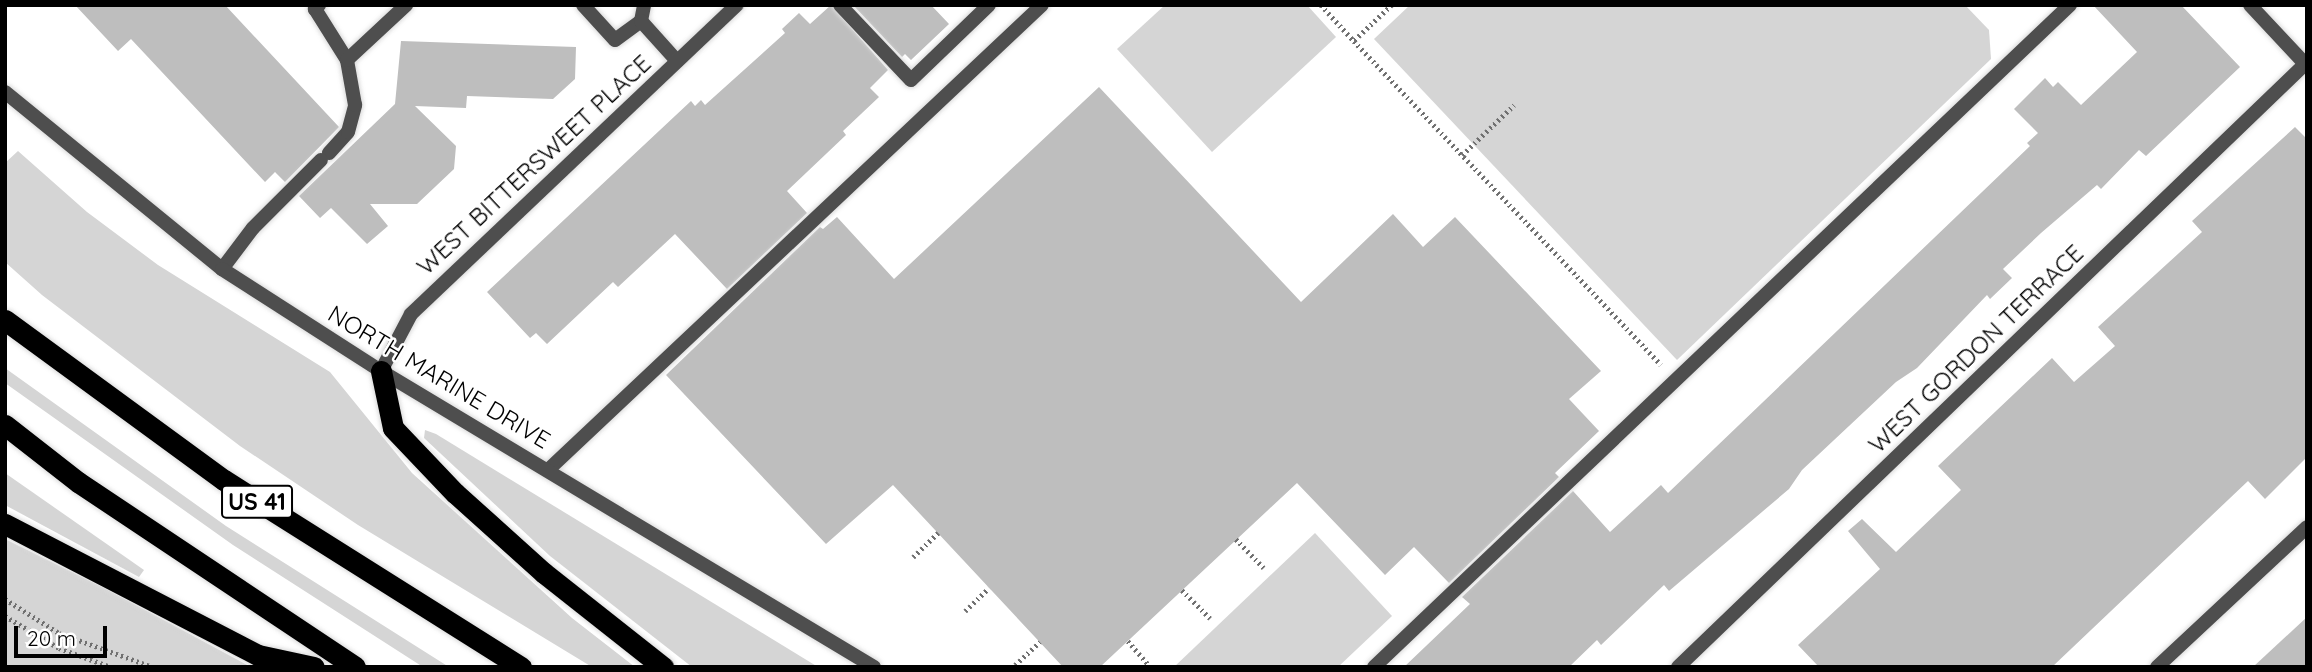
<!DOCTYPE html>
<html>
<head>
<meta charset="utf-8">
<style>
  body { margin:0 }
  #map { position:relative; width:2312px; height:672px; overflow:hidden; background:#fff; font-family:Quicksand,sans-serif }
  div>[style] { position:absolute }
  .green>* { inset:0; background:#d5d5d5 }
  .building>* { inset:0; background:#bebebe }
  .path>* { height:4.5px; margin-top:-2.25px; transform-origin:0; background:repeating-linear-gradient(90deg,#707070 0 2px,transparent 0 5.5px) }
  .roads { filter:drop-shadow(0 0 2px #dbdbdb) drop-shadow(0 0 2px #dbdbdb) }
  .service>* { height:14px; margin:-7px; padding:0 7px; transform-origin:7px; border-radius:7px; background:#4e4e4e }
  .minor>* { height:14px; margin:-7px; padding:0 7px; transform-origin:7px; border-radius:7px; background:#4e4e4e }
  .tertiary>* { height:14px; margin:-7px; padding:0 7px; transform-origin:7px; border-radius:7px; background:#4e4e4e }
  .motorway>* { height:21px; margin:-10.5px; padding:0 10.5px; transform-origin:10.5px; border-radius:10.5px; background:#000 }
  span { translate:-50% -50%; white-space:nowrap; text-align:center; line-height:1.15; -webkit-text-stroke:5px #fff; paint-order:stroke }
  .shield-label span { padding:2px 5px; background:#fff; border:2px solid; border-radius:5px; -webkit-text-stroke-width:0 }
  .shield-label { font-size:23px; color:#000; font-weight:700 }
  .street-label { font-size:24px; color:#000 }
  .frame { position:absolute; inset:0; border:7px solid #000; pointer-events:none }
  .scale { position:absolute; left:14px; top:626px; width:93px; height:32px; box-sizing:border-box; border:4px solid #000; border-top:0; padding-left:9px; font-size:21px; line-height:24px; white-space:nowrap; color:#000; -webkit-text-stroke:5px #fff; paint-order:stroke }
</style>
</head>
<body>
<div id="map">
  <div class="green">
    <i style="clip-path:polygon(1165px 5px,1307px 5px,1336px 37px,1212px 152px,1117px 49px)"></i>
    <i style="clip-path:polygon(1410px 5px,1965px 5px,1989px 30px,1991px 59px,1677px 360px,1374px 39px)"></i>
    <i style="clip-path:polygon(18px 151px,87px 212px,158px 265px,330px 372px,412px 473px,572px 618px,635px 667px,592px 667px,358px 525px,240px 446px,42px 295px,5px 262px,5px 163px)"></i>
    <i style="clip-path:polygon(5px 368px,226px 526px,449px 667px,423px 667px,233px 545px,5px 383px)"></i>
    <i style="clip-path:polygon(425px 430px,436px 434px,818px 667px,692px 667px,550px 556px,424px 438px)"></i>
    <i style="clip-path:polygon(5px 473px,144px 570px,139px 577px,5px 505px)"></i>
    <i style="clip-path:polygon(1315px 533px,1392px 616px,1338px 667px,1174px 667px)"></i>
    <i style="clip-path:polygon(5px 539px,104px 588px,251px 667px,5px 667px)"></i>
  </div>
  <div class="building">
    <i style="clip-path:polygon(75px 5px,225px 5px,339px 127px,285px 182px,275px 172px,265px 182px,131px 39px,118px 51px)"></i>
    <i style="clip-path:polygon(831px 5px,888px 70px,870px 88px,879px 97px,843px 131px,846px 135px,787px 191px,807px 213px,727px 289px,675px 234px,618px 287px,613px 282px,547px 344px,536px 333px,530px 338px,487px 292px,691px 101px,695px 106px,701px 100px,705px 105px,785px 33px,782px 29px,799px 13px,810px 24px)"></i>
    <i style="clip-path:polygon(853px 5px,931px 5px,949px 24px,911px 60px,905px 54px,902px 57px)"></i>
    <i style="clip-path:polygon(2093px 5px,2181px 5px,2240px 67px,2146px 156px,2139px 150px,2101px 189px,2097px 185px,2041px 233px,2003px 269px,2012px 278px,1990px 299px,1987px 295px,1917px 368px,1896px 382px,1802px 470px,1789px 489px,1669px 591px,1664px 585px,1601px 645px,1597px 640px,1569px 667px,1404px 667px,1470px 604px,1462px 597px,1573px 491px,1610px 532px,1661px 485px,1668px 493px,2030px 146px,2027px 143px,2038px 133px,2014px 109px,2045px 78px,2053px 87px,2058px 82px,2081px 105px,2137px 52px)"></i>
    <i style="clip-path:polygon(401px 41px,576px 47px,575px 79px,553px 99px,467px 96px,466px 108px,415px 106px,456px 146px,454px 169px,417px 204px,370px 204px,388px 226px,367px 244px,331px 208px,320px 218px,299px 196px,395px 104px)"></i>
    <i style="clip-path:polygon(1099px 87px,1301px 302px,1393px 214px,1423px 247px,1455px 217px,1601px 371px,1569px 399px,1599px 431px,1555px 473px,1559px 477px,1449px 583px,1414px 547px,1385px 575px,1297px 483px,1100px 667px,1063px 667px,893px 485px,826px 544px,666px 375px,820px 227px,823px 229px,837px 217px,894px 279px)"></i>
    <i style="clip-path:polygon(2295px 127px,2307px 139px,2307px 457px,2265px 499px,2248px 481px,2052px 667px,1819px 667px,1798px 645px,1880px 569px,1848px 531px,1862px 519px,1896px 552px,1961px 490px,1938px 466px,2052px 358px,2074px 382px,2115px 346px,2098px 327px,2202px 232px,2192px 221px)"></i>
    <i style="clip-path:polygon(2307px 617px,2307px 667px,2253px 667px)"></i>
  </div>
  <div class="path">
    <i style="left:1321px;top:5px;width:49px;rotate:47.5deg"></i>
    <i style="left:1392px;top:5px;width:52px;rotate:136.5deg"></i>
    <i style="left:1354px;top:41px;width:446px;rotate:46.5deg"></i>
    <i style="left:1462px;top:155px;width:72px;rotate:-43.9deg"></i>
    <i style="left:1236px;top:539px;width:40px;rotate:46deg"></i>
    <i style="left:913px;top:557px;width:35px;rotate:-44deg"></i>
    <i style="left:1182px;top:590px;width:40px;rotate:45deg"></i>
    <i style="left:5px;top:599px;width:64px;rotate:32.2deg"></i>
    <i style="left:59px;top:633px;width:100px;rotate:19.9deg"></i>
    <i style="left:965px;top:611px;width:33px;rotate:-44deg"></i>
    <i style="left:5px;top:616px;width:63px;rotate:30.7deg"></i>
    <i style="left:59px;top:648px;width:55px;rotate:20.1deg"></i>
    <i style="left:1128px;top:641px;width:35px;rotate:49deg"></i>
    <i style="left:1015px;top:665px;width:34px;rotate:-43deg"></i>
  </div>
  <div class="roads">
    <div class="service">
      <i style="left:319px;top:5px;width:6px;rotate:135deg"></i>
      <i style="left:315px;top:9px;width:60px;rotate:57.9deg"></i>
      <i style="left:583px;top:5px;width:47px;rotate:47.6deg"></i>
      <i style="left:615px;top:40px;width:32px;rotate:-36deg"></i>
      <i style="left:641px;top:21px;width:16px;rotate:-79deg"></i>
      <i style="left:840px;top:5px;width:103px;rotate:46.6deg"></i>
      <i style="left:911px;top:80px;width:108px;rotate:-43.9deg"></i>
      <i style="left:641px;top:21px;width:54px;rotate:48deg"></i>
      <i style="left:329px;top:153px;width:28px;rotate:-48deg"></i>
      <i style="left:348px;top:132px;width:28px;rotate:-75deg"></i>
      <i style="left:355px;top:105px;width:46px;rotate:-100.1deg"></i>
      <i style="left:347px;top:60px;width:81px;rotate:-43deg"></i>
      <i style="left:222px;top:269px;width:51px;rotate:-52.9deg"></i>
      <i style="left:253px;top:228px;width:96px;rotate:-45deg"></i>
      <i style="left:548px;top:470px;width:678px;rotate:-43.27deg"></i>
      <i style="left:1374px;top:667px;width:961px;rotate:-43.57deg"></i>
    </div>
    <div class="minor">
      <i style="left:381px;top:371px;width:64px;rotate:-62.2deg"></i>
      <i style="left:411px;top:314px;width:449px;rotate:-43.5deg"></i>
      <i style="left:1678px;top:667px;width:870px;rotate:-43.88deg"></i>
      <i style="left:2157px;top:667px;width:205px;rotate:-43deg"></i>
    </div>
    <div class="tertiary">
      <i style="left:2250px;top:5px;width:83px;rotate:46.9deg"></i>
      <i style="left:5px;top:92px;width:280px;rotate:39.2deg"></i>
      <i style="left:222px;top:269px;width:189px;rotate:32.7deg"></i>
      <i style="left:381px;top:371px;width:575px;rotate:30.98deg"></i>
    </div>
    <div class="motorway">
      <i style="left:5px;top:320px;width:271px;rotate:36.2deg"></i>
      <i style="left:224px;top:480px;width:351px;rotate:32.2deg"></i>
      <i style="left:381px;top:371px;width:58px;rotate:78.1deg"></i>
      <i style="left:393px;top:428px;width:90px;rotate:46.4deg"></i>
      <i style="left:455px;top:493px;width:120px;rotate:42deg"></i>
      <i style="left:544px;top:573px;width:152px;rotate:38.3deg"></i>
      <i style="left:5px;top:425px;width:93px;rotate:38deg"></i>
      <i style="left:78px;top:482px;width:333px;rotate:33.7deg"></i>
      <i style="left:5px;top:524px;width:285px;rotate:27.4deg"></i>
      <i style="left:258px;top:655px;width:57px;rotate:12.1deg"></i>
    </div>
  </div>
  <div class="shield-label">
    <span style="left:257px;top:502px">US 41</span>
  </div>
  <div class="street-label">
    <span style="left:534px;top:165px;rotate:-43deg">WEST BITTERSWEET PLACE</span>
    <span style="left:1976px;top:349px;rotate:-44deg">WEST GORDON TERRACE</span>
    <span style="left:439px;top:377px;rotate:31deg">NORTH MARINE DRIVE</span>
  </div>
  <div class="frame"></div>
  <div class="scale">20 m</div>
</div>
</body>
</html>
